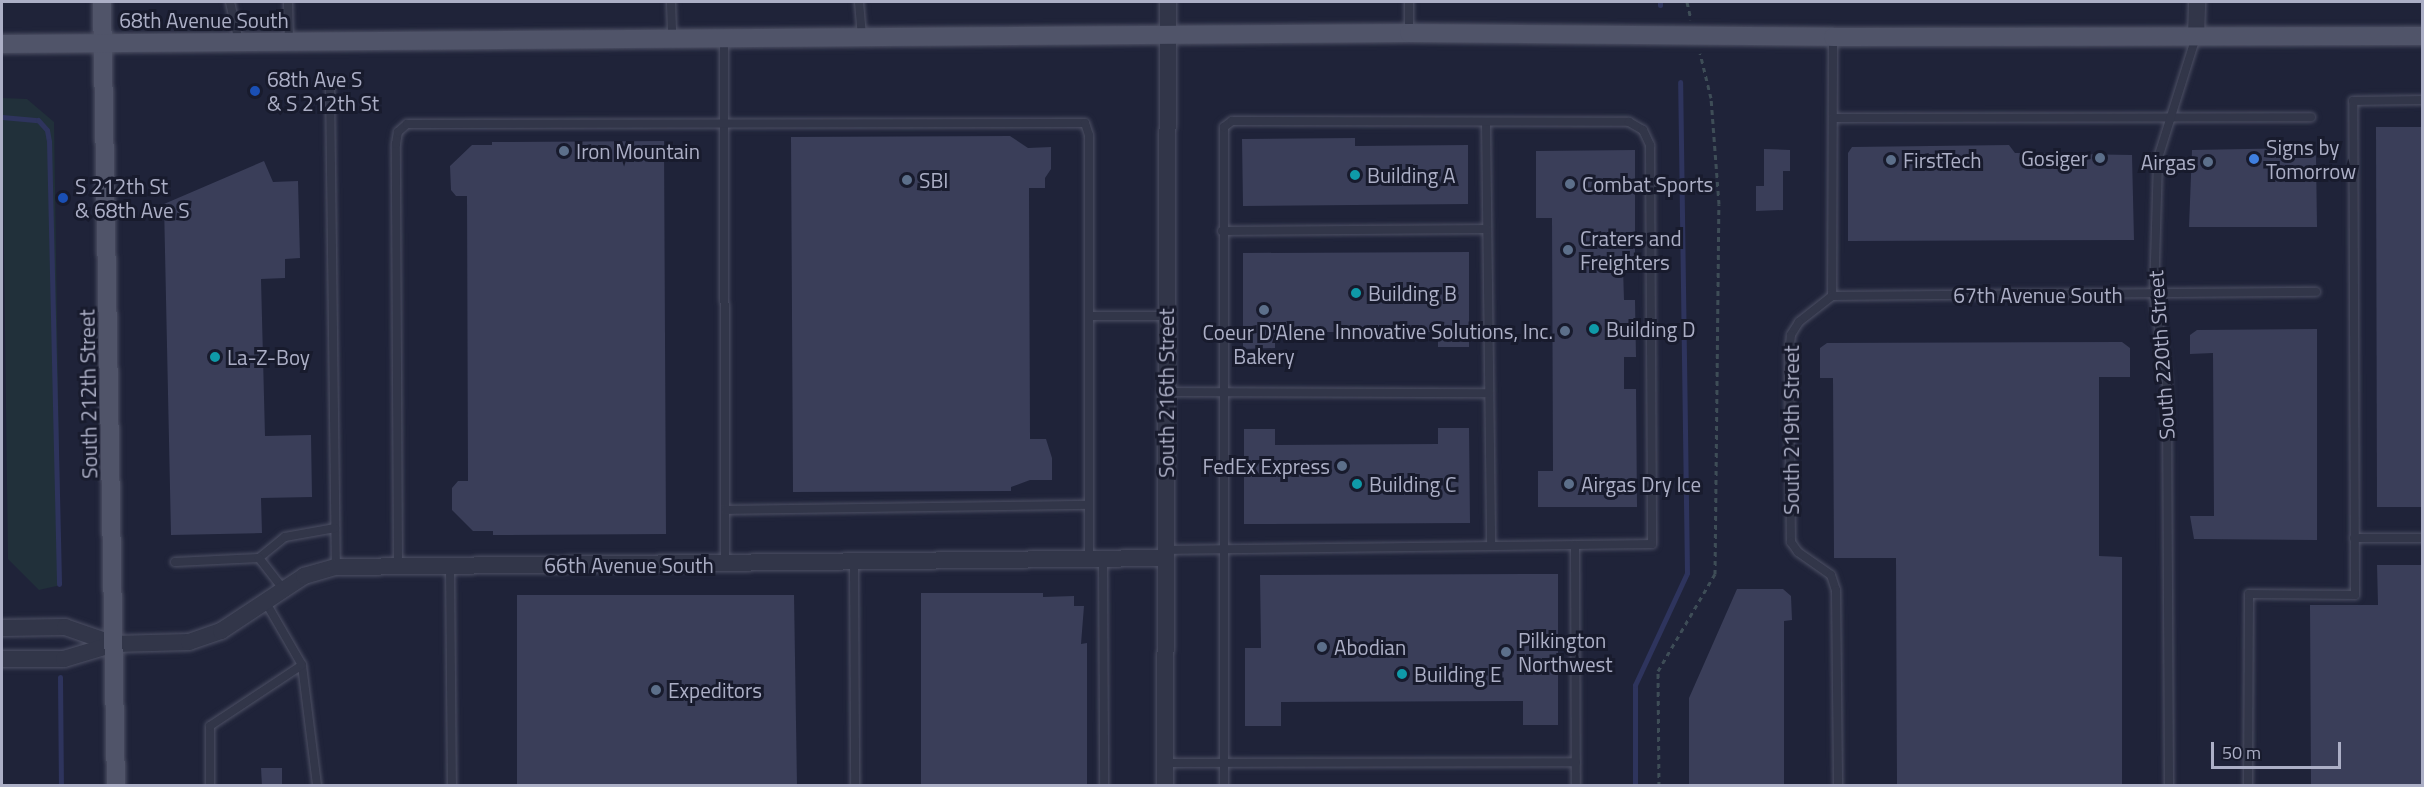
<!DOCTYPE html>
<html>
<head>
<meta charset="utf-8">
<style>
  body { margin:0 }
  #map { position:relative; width:2424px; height:787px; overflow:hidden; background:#1f2339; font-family:"Titillium Web",sans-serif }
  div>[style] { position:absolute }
  .green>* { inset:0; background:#21303a }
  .stream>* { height:5px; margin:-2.5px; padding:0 2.5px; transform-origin:2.5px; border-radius:2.5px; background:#2e345d }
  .building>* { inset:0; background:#3a3e59 }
  .path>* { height:3px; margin-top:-1.5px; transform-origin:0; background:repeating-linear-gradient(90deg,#3e4d57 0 4.5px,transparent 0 9px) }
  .roads { filter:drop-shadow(0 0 2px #4d5064) drop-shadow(0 0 2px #4d5064) }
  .service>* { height:8px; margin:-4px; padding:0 4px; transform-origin:4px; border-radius:4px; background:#323649 }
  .minor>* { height:16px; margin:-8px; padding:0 8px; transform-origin:8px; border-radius:8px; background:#323649 }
  .primary>* { height:18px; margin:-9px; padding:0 9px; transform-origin:9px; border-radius:9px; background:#505469 }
  .dots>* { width:16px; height:16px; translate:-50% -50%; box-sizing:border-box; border:3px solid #181b2d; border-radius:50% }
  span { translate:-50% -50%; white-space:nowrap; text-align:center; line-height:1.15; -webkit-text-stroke:6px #181b2d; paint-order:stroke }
  .street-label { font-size:21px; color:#acafc6 }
  .poi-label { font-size:21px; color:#acafc6 }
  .left { translate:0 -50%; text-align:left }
  .right { translate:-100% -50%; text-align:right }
  .frame { position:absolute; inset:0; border:3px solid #acafc6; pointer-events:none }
  .scale { position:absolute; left:2211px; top:742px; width:130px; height:27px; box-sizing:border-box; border:3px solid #acafc6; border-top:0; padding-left:8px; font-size:18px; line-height:21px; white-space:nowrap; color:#acafc6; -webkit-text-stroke:4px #181b2d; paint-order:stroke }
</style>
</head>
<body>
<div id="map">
  <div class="green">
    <i style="clip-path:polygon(2px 98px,27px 99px,54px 122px,61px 585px,39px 590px,8px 559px)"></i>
  </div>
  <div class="stream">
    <i style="left:1660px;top:5px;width:3px;rotate:-90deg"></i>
    <i style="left:2px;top:117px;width:36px;rotate:5deg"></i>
    <i style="left:38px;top:120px;width:13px;rotate:48deg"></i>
    <i style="left:47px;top:130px;width:11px;rotate:80deg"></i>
    <i style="left:49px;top:141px;width:443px;rotate:88.7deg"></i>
    <i style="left:60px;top:677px;width:109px;rotate:89.5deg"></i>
    <i style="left:1635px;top:786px;width:101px;rotate:-90deg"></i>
    <i style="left:1635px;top:685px;width:123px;rotate:-65.1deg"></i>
    <i style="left:1687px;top:573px;width:491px;rotate:-90.8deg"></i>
  </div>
  <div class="building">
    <i style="clip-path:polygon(2376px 127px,2422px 127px,2422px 507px,2377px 507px)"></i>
    <i style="clip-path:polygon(1010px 136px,1028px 148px,1051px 147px,1051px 169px,1045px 178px,1045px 188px,1029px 188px,1030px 439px,1046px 439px,1052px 458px,1052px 480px,1030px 480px,1011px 487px,1011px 491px,793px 492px,791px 137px)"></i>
    <i style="clip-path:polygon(1355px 138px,1355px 146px,1468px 145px,1468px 204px,1243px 206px,1242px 139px)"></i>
    <i style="clip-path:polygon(664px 141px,666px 534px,493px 535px,493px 531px,473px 531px,452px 510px,452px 488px,458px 481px,468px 481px,467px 196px,456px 196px,451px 190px,450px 166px,472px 145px,492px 145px,492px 142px)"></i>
    <i style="clip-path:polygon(2009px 145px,2015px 153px,2132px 155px,2134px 240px,1848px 241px,1848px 153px,1852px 147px)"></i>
    <i style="clip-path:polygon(2309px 148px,2316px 156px,2317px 227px,2189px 227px,2192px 150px)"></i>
    <i style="clip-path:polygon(1764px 149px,1790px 150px,1790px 171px,1783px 171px,1783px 210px,1756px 211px,1756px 186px,1764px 186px)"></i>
    <i style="clip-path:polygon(1635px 150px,1635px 268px,1623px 268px,1624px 300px,1635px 300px,1636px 357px,1624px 357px,1624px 389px,1636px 389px,1637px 507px,1538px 507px,1538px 471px,1553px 471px,1552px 218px,1536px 218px,1536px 151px)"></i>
    <i style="clip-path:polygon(264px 161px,273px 182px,298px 181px,300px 258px,285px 259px,285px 278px,261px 279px,265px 436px,311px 435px,312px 497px,261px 498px,262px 533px,171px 535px,164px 204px)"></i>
    <i style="clip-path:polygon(1469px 252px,1469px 347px,1438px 347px,1438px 332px,1275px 332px,1275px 348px,1243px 349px,1243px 253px)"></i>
    <i style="clip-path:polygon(2317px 329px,2317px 540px,2194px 539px,2190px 516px,2214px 516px,2213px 353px,2190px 354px,2190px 335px,2197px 330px)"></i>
    <i style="clip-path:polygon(2122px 342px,2130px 348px,2130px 377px,2099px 377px,2099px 556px,2122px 557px,2122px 786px,1897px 786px,1896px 558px,1834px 558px,1833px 378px,1820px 378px,1820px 348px,1827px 343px)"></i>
    <i style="clip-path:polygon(1438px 428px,1469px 428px,1470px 523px,1244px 524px,1244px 429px,1275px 429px,1275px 445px,1438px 444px)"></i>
    <i style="clip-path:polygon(2377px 565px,2422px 565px,2422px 786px,2311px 786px,2310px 605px,2378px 605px)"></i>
    <i style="clip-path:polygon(1558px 574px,1558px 725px,1523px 725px,1523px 701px,1281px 702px,1281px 726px,1245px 726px,1245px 648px,1261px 648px,1260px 575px)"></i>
    <i style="clip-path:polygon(1737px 589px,1783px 589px,1791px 596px,1792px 620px,1784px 621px,1784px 786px,1689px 786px,1689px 698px)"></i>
    <i style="clip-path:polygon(921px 593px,1043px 593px,1043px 597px,1074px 596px,1074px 606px,1084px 606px,1081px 644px,1087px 643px,1087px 786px,921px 786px)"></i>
    <i style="clip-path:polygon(517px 595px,794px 595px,797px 786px,517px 786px)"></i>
    <i style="clip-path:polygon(261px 768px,282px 768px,282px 786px,262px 786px)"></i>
  </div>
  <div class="path">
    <i style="left:1687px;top:2px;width:18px;rotate:77deg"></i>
    <i style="left:1659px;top:786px;width:115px;rotate:-90.5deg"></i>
    <i style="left:1658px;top:671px;width:113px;rotate:-59.6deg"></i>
    <i style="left:1715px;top:574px;width:370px;rotate:-89.4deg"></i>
    <i style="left:1719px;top:204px;width:106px;rotate:-94.3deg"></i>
    <i style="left:1711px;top:98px;width:46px;rotate:-103.7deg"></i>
  </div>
  <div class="roads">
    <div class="service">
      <i style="left:230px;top:2px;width:41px;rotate:77.3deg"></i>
      <i style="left:288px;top:2px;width:40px;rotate:88.6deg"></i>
      <i style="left:671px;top:2px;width:37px;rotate:88deg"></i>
      <i style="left:859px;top:2px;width:35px;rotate:85deg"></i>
      <i style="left:1409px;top:2px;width:31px;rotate:90deg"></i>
      <i style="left:1833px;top:37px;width:259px;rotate:90.2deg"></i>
      <i style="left:1832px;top:296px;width:42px;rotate:141.8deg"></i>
      <i style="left:1799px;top:322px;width:15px;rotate:122deg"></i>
      <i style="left:1791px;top:335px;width:20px;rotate:96deg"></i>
      <i style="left:1789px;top:355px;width:187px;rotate:89.4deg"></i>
      <i style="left:1791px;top:542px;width:12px;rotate:55deg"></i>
      <i style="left:1798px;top:552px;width:40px;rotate:34.9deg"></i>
      <i style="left:1831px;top:575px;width:16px;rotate:72deg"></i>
      <i style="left:1836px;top:590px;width:196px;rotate:89.4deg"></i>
      <i style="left:724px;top:38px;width:526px;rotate:89.89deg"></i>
      <i style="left:330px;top:87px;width:480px;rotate:89.3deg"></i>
      <i style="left:1833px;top:118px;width:478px;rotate:-0.1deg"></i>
      <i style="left:1486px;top:122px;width:424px;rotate:89.3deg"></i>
      <i style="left:1222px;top:231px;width:265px;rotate:-0.4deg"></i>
      <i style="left:1832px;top:296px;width:484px;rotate:-0.5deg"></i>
      <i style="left:1089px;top:316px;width:77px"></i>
      <i style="left:1166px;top:392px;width:323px;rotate:0.2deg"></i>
      <i style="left:725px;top:510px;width:364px;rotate:-0.8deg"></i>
      <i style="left:2354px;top:538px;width:68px"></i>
      <i style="left:1165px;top:550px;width:410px;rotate:-0.7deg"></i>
      <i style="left:259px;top:558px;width:33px;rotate:-39deg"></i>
      <i style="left:285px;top:537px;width:51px;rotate:-10.2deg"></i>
      <i style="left:1103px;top:559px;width:227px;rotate:89.7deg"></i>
      <i style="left:175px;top:562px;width:84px;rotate:-2.7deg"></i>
      <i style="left:259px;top:558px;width:39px;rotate:52deg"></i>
      <i style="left:854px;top:563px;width:223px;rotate:89.7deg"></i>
      <i style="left:450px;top:566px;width:220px;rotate:89.5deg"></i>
      <i style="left:398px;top:567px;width:423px;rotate:-90.3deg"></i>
      <i style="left:396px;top:144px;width:12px;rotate:-81deg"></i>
      <i style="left:398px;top:132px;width:12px;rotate:-42deg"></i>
      <i style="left:407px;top:124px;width:678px;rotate:-0.08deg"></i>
      <i style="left:1085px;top:123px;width:13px;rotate:72deg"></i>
      <i style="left:1089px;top:135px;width:424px;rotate:90deg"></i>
      <i style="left:302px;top:665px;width:122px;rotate:82.9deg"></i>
      <i style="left:1165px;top:763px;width:411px;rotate:-0.1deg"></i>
      <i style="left:210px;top:786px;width:60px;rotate:-90deg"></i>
      <i style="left:210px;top:726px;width:110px;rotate:-33.5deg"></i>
      <i style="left:302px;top:665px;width:74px;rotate:-120deg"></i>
      <i style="left:1224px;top:786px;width:659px;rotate:-90deg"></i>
      <i style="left:1224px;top:127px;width:10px;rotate:-37deg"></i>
      <i style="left:1232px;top:121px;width:397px;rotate:0.1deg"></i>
      <i style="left:1629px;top:122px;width:16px;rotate:30deg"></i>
      <i style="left:1643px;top:130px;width:17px;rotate:65deg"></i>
      <i style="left:1650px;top:145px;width:399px;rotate:89.7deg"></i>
      <i style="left:1652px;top:544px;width:77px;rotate:179.3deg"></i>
      <i style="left:1575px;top:545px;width:241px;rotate:89.8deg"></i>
      <i style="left:2169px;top:786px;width:406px;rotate:-90.3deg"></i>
      <i style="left:2167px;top:380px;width:86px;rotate:-98.7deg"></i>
      <i style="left:2154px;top:295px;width:137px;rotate:-88.3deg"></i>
      <i style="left:2158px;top:158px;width:127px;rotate:-72.6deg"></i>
      <i style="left:2248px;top:786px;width:192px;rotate:-89.7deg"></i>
      <i style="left:2249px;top:594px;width:106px;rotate:0.5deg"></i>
      <i style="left:2355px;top:595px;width:494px;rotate:-90.2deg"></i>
      <i style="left:2353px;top:101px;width:69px;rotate:-0.8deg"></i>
    </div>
    <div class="minor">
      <i style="left:2196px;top:35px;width:33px;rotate:-88deg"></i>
      <i style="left:2px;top:628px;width:63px;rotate:-0.9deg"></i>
      <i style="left:65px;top:627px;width:52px;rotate:19.1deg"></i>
      <i style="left:2px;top:659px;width:62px"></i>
      <i style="left:64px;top:659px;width:52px;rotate:-16.7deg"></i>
      <i style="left:114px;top:644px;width:75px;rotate:-1.5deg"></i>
      <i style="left:189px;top:642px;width:34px;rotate:-19deg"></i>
      <i style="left:221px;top:631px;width:100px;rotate:-33.5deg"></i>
      <i style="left:304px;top:576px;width:33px;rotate:-16deg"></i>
      <i style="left:336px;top:567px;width:829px;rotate:-0.62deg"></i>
      <i style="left:1165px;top:786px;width:784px;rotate:-89.78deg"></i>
    </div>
    <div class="primary">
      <i style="left:102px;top:2px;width:784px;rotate:88.98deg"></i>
      <i style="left:2px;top:44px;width:1407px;rotate:-0.45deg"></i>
      <i style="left:1409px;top:33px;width:424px;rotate:0.5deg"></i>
      <i style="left:1833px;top:37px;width:589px;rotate:-0.1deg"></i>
    </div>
  </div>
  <div class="dots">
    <i style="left:255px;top:91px;background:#1a4fb4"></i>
    <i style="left:564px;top:151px;background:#5c6f8a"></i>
    <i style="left:2100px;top:158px;background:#5c6f8a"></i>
    <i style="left:2254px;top:159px;background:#3f7fe0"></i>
    <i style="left:1891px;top:160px;background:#5c6f8a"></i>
    <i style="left:2208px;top:162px;background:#5c6f8a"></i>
    <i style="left:1355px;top:175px;background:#0f9aa8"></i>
    <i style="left:907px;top:180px;background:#5c6f8a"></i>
    <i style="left:1570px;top:184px;background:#5c6f8a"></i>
    <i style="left:63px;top:198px;background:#1a4fb4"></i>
    <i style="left:1568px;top:250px;background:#5c6f8a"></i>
    <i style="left:1356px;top:293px;background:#0f9aa8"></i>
    <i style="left:1264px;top:310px;background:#5c6f8a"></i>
    <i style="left:1594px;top:329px;background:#0f9aa8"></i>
    <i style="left:1565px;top:331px;background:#5c6f8a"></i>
    <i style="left:215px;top:357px;background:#0f9aa8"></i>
    <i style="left:1342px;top:466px;background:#5c6f8a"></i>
    <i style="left:1357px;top:484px;background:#0f9aa8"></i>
    <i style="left:1569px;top:484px;background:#5c6f8a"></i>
    <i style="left:1322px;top:647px;background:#5c6f8a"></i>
    <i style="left:1506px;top:652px;background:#5c6f8a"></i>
    <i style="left:1402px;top:674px;background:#0f9aa8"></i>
    <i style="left:656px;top:690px;background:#5c6f8a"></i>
  </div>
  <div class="street-label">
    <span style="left:204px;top:20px">68th Avenue South</span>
    <span style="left:2038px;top:295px">67th Avenue South</span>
    <span style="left:2161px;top:355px;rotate:-94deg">South 220th Street</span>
    <span style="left:1166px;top:393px;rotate:-90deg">South 216th Street</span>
    <span style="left:88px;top:394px;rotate:-91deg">South 212th Street</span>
    <span style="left:1791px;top:430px;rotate:-90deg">South 219th Street</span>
    <span style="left:629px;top:565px">66th Avenue South</span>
  </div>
  <div class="poi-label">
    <span class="left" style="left:267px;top:91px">68th Ave S<br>&amp; S 212th St</span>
    <span class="left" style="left:2266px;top:159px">Signs by<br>Tomorrow</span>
    <span class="left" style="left:576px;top:151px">Iron Mountain</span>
    <span class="right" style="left:2088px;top:158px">Gosiger</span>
    <span class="left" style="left:1903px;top:160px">FirstTech</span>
    <span class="right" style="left:2196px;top:162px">Airgas</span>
    <span class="left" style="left:1367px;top:175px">Building A</span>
    <span class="left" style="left:919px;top:180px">SBI</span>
    <span class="left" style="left:1582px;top:184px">Combat Sports</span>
    <span class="left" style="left:75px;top:198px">S 212th St<br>&amp; 68th Ave S</span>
    <span class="left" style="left:1580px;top:250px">Craters and<br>Freighters</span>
    <span class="left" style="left:1368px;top:293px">Building B</span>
    <span class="left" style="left:1606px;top:329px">Building D</span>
    <span class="right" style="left:1553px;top:331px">Innovative Solutions, Inc.</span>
    <span style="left:1264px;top:344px">Coeur D'Alene<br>Bakery</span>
    <span class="left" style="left:227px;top:357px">La-Z-Boy</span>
    <span class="right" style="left:1330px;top:466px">FedEx Express</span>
    <span class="left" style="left:1369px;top:484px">Building C</span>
    <span class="left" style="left:1581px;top:484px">Airgas Dry Ice</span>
    <span class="left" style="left:1518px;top:652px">Pilkington<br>Northwest</span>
    <span class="left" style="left:1334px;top:647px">Abodian</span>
    <span class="left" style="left:1414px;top:674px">Building E</span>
    <span class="left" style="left:668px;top:690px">Expeditors</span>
  </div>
  <div class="frame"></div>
  <div class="scale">50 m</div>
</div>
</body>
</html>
